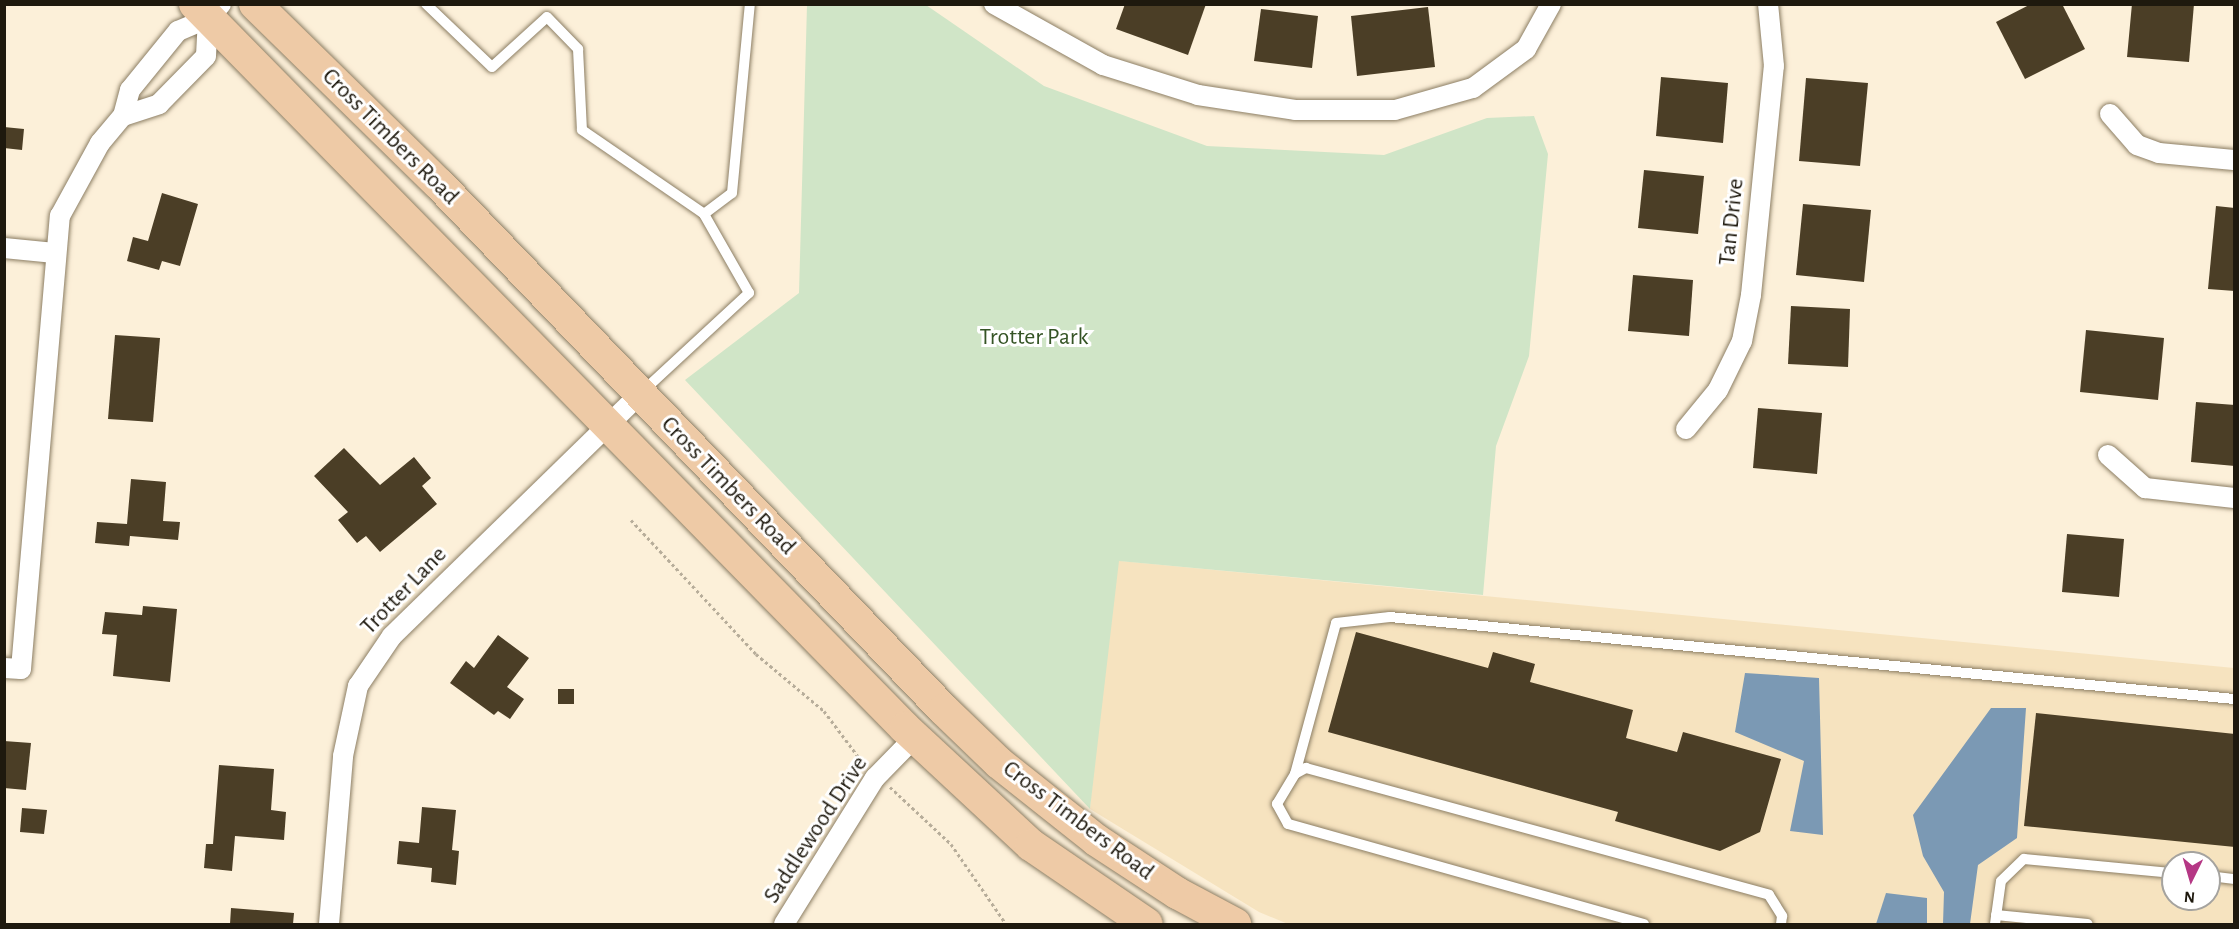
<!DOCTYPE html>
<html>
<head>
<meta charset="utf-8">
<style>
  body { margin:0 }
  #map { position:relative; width:2239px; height:929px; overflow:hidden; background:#fcf0d9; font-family:"Alegreya Sans",sans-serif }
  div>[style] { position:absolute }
  .built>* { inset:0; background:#f6e3bf }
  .green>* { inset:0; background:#d0e5c7 }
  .water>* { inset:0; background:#7b99b4 }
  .building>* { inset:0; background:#4b3e26 }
  .path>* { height:3px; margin-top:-1.5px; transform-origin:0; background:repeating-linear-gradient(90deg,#b7ad9a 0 3px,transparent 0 6px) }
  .roads { filter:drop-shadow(0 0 2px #8c7e64) drop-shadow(0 0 2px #8c7e64) }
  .service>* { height:10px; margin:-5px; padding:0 5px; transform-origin:5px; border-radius:5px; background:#fff }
  .minor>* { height:20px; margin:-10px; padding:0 10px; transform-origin:10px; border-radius:10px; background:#fff }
  .primary>* { height:32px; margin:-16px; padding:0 16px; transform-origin:16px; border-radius:16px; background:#eecaa6 }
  span { translate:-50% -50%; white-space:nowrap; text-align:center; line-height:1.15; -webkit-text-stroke:6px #fff; paint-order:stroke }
  .street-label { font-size:24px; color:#1e190e }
  .park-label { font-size:24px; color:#355425 }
  .frame { position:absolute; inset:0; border:6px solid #1e190e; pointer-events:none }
  .north { position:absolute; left:2161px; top:851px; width:60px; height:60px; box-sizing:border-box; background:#fff; border:2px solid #a5a39f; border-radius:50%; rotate:185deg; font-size:16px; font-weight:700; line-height:24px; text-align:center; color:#1e190e }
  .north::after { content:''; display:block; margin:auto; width:21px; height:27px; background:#b53785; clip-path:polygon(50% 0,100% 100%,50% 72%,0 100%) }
</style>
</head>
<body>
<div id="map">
  <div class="built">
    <i style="clip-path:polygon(evenodd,1110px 560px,2234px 668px,2234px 924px,1288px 924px,1259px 912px,1090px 809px,1110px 560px,2173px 863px,2209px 863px,2209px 899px,2173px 899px,2173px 863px)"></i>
  </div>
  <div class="green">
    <i style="clip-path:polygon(807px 5px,926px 5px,1044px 86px,1207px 146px,1384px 155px,1487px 118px,1534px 116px,1548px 154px,1529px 356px,1496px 446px,1483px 595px,1119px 561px,1090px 809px,685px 380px,799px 293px)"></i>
  </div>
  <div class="water">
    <i style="clip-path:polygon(1745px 673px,1819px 678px,1823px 835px,1790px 831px,1804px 761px,1735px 732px)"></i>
    <i style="clip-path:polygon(1991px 708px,2026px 708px,2017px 838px,1978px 865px,1970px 924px,1943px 924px,1944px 892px,1923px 856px,1913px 815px)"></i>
    <i style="clip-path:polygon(1886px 893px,1927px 898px,1927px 924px,1876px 924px)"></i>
  </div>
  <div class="building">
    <i style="clip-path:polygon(1125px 4px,1206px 4px,1188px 55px,1116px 29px)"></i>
    <i style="clip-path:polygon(2031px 4px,2062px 4px,2085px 49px,2025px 79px,1996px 22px)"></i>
    <i style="clip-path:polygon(2132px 4px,2194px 4px,2189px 62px,2127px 57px)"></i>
    <i style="clip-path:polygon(1428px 7px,1435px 67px,1357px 76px,1351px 16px)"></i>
    <i style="clip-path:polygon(1261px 9px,1318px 16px,1312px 68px,1254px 61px)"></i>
    <i style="clip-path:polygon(1661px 77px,1728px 83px,1723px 143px,1656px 136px)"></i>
    <i style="clip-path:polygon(1806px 78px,1868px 83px,1860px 166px,1799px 161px)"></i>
    <i style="clip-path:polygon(4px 127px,24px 129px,22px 150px,4px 148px)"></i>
    <i style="clip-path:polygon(1644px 170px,1704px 176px,1698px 234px,1638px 228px)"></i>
    <i style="clip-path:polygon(162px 193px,198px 204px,180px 266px,162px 261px,159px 270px,127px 261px,133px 237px,148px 241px)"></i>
    <i style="clip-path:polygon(1803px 204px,1871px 210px,1864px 282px,1796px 275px)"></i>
    <i style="clip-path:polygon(2216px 206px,2235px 208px,2235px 291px,2208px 289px)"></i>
    <i style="clip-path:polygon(1633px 275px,1693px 280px,1689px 336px,1628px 331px)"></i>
    <i style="clip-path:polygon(1791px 306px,1850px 309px,1848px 367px,1788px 364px)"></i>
    <i style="clip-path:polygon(2086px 330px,2164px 338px,2158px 400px,2080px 392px)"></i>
    <i style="clip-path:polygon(115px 335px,160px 338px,153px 422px,108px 419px)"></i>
    <i style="clip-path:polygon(2196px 402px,2235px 405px,2235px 466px,2191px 462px)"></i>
    <i style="clip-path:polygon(1758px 408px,1822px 413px,1817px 474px,1753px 468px)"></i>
    <i style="clip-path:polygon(344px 448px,380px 485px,414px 457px,431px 478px,422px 486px,437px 504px,380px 552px,366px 536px,357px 543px,338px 520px,348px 512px,314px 476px)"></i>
    <i style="clip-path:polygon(131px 479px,166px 482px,163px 521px,180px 522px,178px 540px,130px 536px,129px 546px,95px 543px,97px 522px,127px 524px)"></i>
    <i style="clip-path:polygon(2067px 534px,2124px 539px,2119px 597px,2062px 592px)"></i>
    <i style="clip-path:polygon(143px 606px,177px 609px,170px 682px,113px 676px,117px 635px,102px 634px,105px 612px,142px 615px)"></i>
    <i style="clip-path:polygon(1356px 632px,1488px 668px,1493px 652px,1535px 664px,1530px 682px,1633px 710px,1626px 738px,1677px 752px,1683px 732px,1781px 759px,1760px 832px,1720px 851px,1615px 821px,1618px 812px,1328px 732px)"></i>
    <i style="clip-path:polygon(498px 635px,529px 658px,507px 687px,524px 699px,510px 719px,498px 711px,494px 715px,450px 683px,466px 661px,474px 668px)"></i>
    <i style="clip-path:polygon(558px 689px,574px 689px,574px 704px,558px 704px)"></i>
    <i style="clip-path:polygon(2036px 713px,2235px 734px,2235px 847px,2024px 826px)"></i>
    <i style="clip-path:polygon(4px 741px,31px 743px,26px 790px,4px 788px)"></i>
    <i style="clip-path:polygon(219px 765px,274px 769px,271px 810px,286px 812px,284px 840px,235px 836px,232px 871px,204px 868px,206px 844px,213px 844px)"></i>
    <i style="clip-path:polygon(422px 807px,456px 810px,452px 850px,459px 851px,456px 885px,431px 882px,432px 868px,397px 864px,399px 841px,419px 843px)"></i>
    <i style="clip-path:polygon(22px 808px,47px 810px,44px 834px,20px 832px)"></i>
    <i style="clip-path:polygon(231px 908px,294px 913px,293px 924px,230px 924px)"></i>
  </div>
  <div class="path">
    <i style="left:631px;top:520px;width:183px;rotate:47deg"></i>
    <i style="left:756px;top:654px;width:89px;rotate:40deg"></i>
    <i style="left:824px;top:711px;width:65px;rotate:53.1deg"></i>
    <i style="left:890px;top:787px;width:83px;rotate:43.1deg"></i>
    <i style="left:951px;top:844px;width:97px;rotate:55.5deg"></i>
  </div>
  <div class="roads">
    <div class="service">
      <i style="left:426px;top:4px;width:91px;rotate:43.7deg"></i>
      <i style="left:492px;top:67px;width:74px;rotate:-42.3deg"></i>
      <i style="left:547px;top:17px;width:45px;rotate:45.9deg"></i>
      <i style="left:578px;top:49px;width:81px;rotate:87.2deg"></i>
      <i style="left:582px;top:130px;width:148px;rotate:34.5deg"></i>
      <i style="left:642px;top:392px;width:146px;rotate:-42.8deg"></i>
      <i style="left:749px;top:293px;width:91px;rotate:-119.7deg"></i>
      <i style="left:704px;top:214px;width:35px;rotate:-37deg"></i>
      <i style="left:732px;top:193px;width:190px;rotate:-84.6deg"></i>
      <i style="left:1295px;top:774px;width:156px;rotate:-74.8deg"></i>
      <i style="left:1336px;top:623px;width:54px;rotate:-6.3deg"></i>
      <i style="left:1390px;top:617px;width:848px;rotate:5.55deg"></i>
      <i style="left:2209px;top:876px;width:25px;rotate:7deg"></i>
      <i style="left:1996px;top:915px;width:92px;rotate:5.6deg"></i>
      <i style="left:1644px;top:924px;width:370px;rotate:-164.3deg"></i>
      <i style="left:1288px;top:824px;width:23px;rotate:-119deg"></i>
      <i style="left:1277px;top:804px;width:35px;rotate:-59deg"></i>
      <i style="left:1295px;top:774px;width:13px;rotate:-29deg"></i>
      <i style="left:1306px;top:768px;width:480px;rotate:15.3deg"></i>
      <i style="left:1769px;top:895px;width:25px;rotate:58deg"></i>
      <i style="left:1782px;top:916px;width:8px;rotate:97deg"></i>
      <i style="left:1995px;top:924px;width:43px;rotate:-82.1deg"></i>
      <i style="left:2001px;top:881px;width:32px;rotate:-44deg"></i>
      <i style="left:2024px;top:859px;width:150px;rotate:5.4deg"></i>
    </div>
    <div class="minor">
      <i style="left:994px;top:4px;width:125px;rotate:29.2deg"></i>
      <i style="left:1103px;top:65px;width:100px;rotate:17.5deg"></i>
      <i style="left:1198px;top:95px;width:98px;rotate:8.8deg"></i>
      <i style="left:1295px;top:110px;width:100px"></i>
      <i style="left:1395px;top:110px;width:81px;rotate:-15.8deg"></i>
      <i style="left:1473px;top:88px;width:66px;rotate:-36.3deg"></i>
      <i style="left:1526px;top:49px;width:51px;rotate:-60.9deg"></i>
      <i style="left:2110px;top:114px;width:41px;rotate:48.9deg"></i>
      <i style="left:2137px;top:145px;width:23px;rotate:20deg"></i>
      <i style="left:2159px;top:153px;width:75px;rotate:5.3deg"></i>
      <i style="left:123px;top:116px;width:38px;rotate:-18deg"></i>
      <i style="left:159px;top:104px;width:67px;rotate:-45.6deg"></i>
      <i style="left:206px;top:56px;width:38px;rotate:-87deg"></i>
      <i style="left:4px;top:248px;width:51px;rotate:5.6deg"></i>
      <i style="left:1686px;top:429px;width:50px;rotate:-50.6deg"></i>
      <i style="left:1718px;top:390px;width:55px;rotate:-63.9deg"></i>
      <i style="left:1742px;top:341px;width:47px;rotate:-78.9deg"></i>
      <i style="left:1751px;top:295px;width:230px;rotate:-84.3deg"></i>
      <i style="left:1774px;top:66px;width:62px;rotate:-95.5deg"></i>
      <i style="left:2108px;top:455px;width:50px;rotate:41.7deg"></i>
      <i style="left:2145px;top:488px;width:90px;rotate:6.4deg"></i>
      <i style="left:4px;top:668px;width:17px;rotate:3deg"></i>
      <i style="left:21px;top:669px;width:455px;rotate:-85.1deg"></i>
      <i style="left:60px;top:216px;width:83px;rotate:-61.3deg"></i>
      <i style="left:100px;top:143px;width:35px;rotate:-50deg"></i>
      <i style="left:123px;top:116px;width:27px;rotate:-75deg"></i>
      <i style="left:130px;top:90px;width:76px;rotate:-50.9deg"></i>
      <i style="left:178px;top:31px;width:33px;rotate:-23deg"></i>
      <i style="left:208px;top:18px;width:19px;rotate:-47deg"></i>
      <i style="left:329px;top:924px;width:169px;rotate:-85.2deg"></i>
      <i style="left:343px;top:756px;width:72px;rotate:-77.9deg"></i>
      <i style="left:358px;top:686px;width:60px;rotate:-55.8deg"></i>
      <i style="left:392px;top:636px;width:347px;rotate:-44.3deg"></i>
      <i style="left:784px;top:924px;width:172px;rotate:-58.1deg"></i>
      <i style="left:875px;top:778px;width:57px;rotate:-45.7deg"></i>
    </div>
    <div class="primary">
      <i style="left:195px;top:4px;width:1014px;rotate:45.56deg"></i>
      <i style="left:905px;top:728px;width:172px;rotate:42.9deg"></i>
      <i style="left:1031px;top:845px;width:140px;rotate:34.3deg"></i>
      <i style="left:255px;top:4px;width:257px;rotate:44.4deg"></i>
      <i style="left:439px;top:184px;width:729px;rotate:46.17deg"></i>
      <i style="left:944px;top:710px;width:76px;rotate:43.9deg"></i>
      <i style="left:999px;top:763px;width:124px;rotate:38.4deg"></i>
      <i style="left:1096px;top:840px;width:97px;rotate:33.2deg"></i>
      <i style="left:1177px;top:893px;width:66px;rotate:28.1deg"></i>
    </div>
  </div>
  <div class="street-label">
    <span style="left:390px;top:137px;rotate:45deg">Cross Timbers Road</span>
    <span style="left:1732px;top:222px;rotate:-84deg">Tan Drive</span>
    <span style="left:728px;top:486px;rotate:46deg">Cross Timbers Road</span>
    <span style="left:404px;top:591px;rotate:-46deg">Trotter Lane</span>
    <span style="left:1078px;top:821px;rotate:37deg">Cross Timbers Road</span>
    <span style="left:816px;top:830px;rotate:-57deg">Saddlewood Drive</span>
  </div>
  <div class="park-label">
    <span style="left:1034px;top:338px">Trotter Park</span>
  </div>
  <div class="frame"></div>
  <div class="north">N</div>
</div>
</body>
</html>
